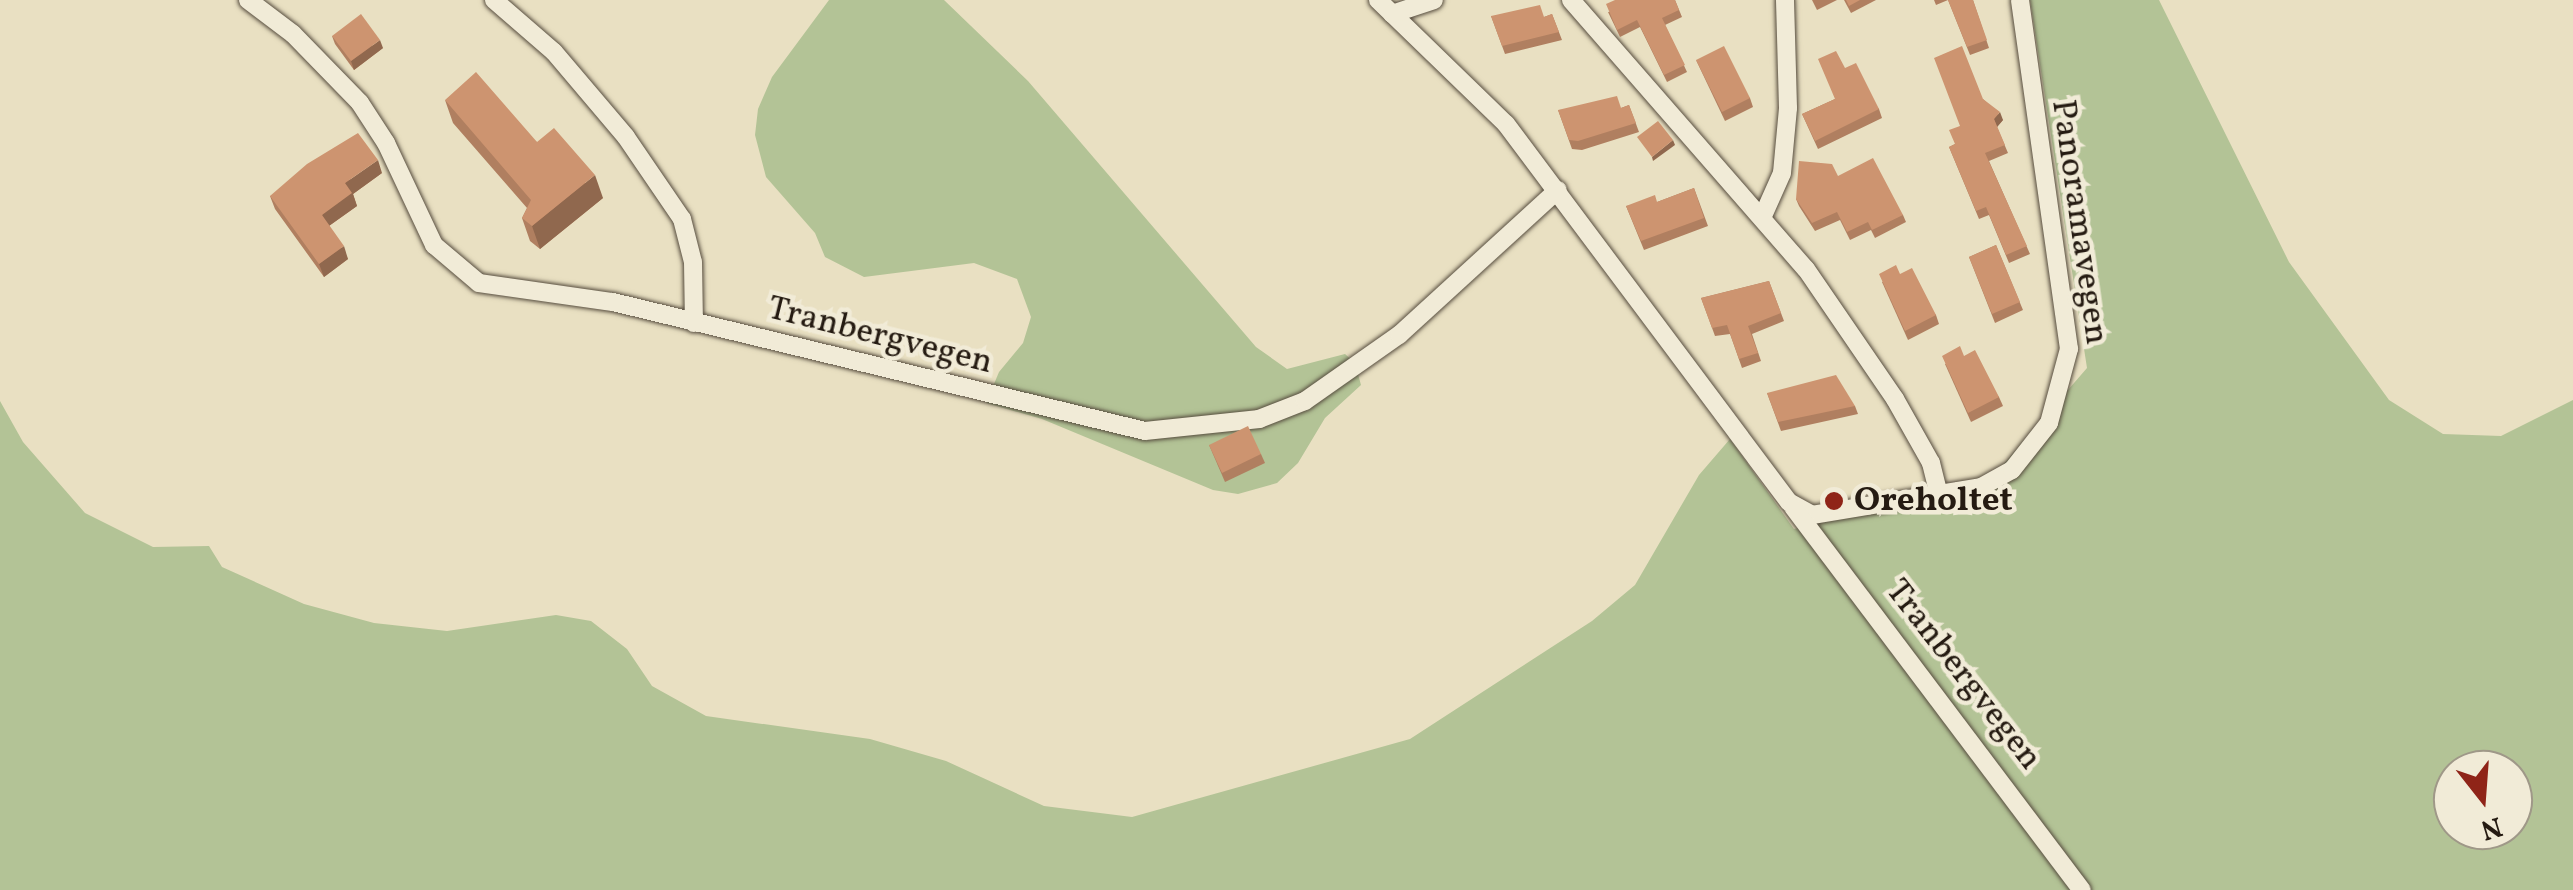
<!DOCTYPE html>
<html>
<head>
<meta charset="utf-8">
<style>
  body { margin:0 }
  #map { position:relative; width:2573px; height:890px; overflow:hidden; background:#e9e0c2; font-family:Vollkorn,serif }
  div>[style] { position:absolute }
  .green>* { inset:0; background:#b3c396 }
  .roads { filter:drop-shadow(0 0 2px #564c3e) drop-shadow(0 0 2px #564c3e) }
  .street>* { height:18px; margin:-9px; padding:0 9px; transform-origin:9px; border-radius:9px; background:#f1ebd7 }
  .wall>* { inset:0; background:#b07f60 }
  .shaded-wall>* { inset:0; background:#90684e }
  .building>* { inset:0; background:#cd9470 }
  .dots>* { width:28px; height:28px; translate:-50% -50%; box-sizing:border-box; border:5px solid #f1ebd7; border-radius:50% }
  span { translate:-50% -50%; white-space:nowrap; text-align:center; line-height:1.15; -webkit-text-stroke:9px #f1ebd7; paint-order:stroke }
  .street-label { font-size:35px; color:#251b12 }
  .poi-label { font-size:35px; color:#251b12; font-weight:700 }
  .left { translate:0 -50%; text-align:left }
  .north { position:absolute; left:2433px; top:750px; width:100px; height:100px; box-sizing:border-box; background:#f1ebd7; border:2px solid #9f9888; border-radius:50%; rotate:163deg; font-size:28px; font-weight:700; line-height:40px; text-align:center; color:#251b12 }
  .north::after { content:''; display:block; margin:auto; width:35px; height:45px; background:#8f2418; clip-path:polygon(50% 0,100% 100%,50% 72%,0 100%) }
</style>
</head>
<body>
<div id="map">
  <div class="green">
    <i style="clip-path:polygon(829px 0,944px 0,1028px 81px,1256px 347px,1287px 369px,1345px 354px,1355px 363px,1361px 385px,1325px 418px,1298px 463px,1277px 483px,1238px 494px,1213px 490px,1042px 419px,986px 403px,999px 372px,1023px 343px,1031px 317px,1017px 279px,974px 263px,864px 277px,825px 257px,815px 233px,766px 177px,755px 135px,758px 109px,772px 77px)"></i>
    <i style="clip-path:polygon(evenodd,2030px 0,2159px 0,2289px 262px,2389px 400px,2443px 434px,2501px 436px,2573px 400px,2573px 890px,0 890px,0 401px,23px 442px,85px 513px,153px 547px,209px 546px,222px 567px,304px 604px,374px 623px,447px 631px,556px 615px,591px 621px,627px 649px,652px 686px,706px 716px,870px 739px,946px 761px,1044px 806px,1132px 817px,1410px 739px,1592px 621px,1635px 585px,1699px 475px,1730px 439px,1794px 529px,1989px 481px,2087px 368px,2030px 0,2453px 770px,2513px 770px,2513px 830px,2453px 830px,2453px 770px)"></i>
  </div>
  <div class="roads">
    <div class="street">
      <i style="left:248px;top:0;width:56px;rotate:37.1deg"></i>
      <i style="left:293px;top:34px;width:96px;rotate:45.8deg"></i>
      <i style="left:360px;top:103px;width:48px;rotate:57deg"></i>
      <i style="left:386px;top:143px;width:113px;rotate:64.8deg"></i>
      <i style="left:434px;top:245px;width:59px;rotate:40.2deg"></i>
      <i style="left:479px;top:283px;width:135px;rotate:8.1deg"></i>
      <i style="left:613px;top:302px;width:547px;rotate:13.63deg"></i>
      <i style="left:1145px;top:431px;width:115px;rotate:-6deg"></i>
      <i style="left:1259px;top:419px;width:49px;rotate:-21.4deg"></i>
      <i style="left:1305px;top:401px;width:115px;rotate:-35.1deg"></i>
      <i style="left:1399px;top:335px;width:215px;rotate:-42.4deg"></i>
      <i style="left:494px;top:0;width:79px;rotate:40.9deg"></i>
      <i style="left:554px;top:52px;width:111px;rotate:49.7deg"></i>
      <i style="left:626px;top:137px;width:99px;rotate:55.7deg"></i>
      <i style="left:682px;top:219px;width:44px;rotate:75.7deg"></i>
      <i style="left:693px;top:262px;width:61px;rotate:89.1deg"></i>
      <i style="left:1378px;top:0;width:178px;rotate:44.1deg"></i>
      <i style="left:1506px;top:124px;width:472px;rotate:53.2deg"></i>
      <i style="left:1789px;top:502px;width:26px;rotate:29deg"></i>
      <i style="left:1812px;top:515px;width:171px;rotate:-9.4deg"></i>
      <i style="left:1981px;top:487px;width:35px;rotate:-29deg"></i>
      <i style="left:2012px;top:470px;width:60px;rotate:-51.8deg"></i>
      <i style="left:2049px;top:423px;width:77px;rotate:-74.9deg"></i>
      <i style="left:2069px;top:349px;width:352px;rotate:-98deg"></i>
      <i style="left:1571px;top:0;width:357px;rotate:48.9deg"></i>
      <i style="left:1806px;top:269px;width:158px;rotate:55.6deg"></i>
      <i style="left:1895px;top:399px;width:73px;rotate:60.6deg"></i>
      <i style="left:1931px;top:463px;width:34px;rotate:76deg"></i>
      <i style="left:1392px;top:14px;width:44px;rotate:-18.4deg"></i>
      <i style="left:1762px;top:218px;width:49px;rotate:-66deg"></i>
      <i style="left:1782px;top:173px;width:65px;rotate:-84.7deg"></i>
      <i style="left:1788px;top:108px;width:108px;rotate:-91.6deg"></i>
      <i style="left:1793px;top:507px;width:480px;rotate:53deg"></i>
    </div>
  </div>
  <div class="wall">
    <i style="clip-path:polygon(1675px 0,1682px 17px,1665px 25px,1687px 72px,1667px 82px,1640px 27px,1620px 37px,1608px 12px)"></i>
    <i style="clip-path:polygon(1812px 0,1837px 0,1817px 10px)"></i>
    <i style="clip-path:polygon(1844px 0,1876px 0,1851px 13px)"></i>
    <i style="clip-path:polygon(1934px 0,1973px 0,1989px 48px,1970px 55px,1948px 0,1936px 5px)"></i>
    <i style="clip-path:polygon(1552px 14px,1562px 40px,1505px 54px,1491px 16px,1544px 17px)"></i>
    <i style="clip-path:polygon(332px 36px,383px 48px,354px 70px,335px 44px)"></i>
    <i style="clip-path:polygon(1696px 60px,1750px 98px,1753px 107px,1725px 121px)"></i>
    <i style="clip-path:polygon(1845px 68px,1879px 109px,1882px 118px,1818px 149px,1802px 114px,1835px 99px)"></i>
    <i style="clip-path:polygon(1983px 99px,2003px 120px,1997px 127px,2008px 153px,1989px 161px,2030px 254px,2009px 263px,1989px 215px,1979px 219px,1949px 147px,1955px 144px,1960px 126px)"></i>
    <i style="clip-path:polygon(445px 100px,537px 142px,603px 198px,540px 249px,530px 241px,522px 218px,527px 208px,453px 123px)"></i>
    <i style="clip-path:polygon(1629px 105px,1639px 132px,1582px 150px,1572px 149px,1558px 110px,1621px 108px)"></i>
    <i style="clip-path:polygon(382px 173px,353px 194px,357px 206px,329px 226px,348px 259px,324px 277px,275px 209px,270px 196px)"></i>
    <i style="clip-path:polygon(1838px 176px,1903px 215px,1906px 222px,1875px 238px,1871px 230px,1850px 240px,1840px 220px,1815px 231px,1799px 206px,1796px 199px)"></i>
    <i style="clip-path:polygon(1694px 188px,1708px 226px,1644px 250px,1626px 206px,1657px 202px)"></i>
    <i style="clip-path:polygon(1996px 245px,2023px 310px,1995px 323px,1969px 257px)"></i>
    <i style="clip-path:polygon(1900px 274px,1936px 315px,1939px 324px,1908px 340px,1882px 282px)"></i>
    <i style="clip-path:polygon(1769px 281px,1784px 321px,1752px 334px,1761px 361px,1742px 368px,1730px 334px,1715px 336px,1701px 298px)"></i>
    <i style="clip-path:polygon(1964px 356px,1999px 397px,2003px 406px,1971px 422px,1945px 364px)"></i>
    <i style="clip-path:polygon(1767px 393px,1855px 406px,1858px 414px,1781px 431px)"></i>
    <i style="clip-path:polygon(1209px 445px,1261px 454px,1265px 463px,1225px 482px)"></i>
  </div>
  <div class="shaded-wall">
    <i style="clip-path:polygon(380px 40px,383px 48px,354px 70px,351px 61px)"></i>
    <i style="clip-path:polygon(2000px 112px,2003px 120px,1997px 127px,1994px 119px)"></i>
    <i style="clip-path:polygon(1673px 140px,1675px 145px,1653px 161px,1652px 157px)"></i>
    <i style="clip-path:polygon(378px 160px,382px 173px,353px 194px,357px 206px,326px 228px,322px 215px,345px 183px)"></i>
    <i style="clip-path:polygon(595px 175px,603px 198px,540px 249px,532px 226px)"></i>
    <i style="clip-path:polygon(344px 246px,348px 259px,324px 277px,319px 264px)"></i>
  </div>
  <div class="building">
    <i style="clip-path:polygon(1615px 0,1675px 0,1679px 10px,1662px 18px,1685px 65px,1664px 75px,1637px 20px,1617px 30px,1606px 4px)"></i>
    <i style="clip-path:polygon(1846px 0,1860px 0,1849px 6px)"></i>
    <i style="clip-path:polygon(1948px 0,1973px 0,1987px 40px,1967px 47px)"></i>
    <i style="clip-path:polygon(1540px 5px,1544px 17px,1552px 14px,1559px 32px,1502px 46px,1491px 16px)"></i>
    <i style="clip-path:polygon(361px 14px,380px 40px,351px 61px,332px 36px)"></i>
    <i style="clip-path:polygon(1724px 46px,1750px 98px,1722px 112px,1696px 60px)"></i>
    <i style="clip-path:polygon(1962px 46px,1983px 99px,2000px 112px,1994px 119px,2005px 145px,1985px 153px,2027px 246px,2006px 255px,1986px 207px,1976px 211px,1949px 147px,1955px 144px,1949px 130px,1960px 126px,1934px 58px)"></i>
    <i style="clip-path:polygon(1836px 51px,1845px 68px,1856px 63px,1879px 109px,1815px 141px,1802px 114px,1835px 99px,1818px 59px)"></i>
    <i style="clip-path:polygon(476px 72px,537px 142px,554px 128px,595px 175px,532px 226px,522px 218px,531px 200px,445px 100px)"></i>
    <i style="clip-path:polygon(1617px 96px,1621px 108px,1629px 105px,1636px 123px,1578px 141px,1569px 140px,1558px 110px)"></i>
    <i style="clip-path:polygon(1658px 121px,1673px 140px,1652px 157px,1637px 137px)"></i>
    <i style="clip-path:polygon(358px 133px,378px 160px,345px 183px,352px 193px,322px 215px,344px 246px,319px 264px,270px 196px,307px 164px)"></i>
    <i style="clip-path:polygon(1873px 158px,1903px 215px,1872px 230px,1868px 222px,1847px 232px,1837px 212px,1812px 223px,1796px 199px,1799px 161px,1832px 164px,1838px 176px)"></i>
    <i style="clip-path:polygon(1694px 188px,1704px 218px,1641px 241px,1626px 206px,1655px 195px,1657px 202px)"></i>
    <i style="clip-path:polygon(1996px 245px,2020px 302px,1992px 314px,1969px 257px)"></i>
    <i style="clip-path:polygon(1896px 265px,1900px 274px,1912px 268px,1936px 315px,1905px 331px,1879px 274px)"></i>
    <i style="clip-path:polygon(1769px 281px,1781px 313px,1748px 326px,1758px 353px,1739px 359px,1727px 325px,1712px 328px,1701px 298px)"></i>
    <i style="clip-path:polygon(1960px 346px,1964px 356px,1975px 350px,1999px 397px,1968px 413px,1942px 356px)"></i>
    <i style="clip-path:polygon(1836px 375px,1855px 406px,1778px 422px,1767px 393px)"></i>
    <i style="clip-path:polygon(1248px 426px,1261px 454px,1222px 473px,1209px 445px)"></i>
  </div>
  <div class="dots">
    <i style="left:1834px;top:501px;background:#8f2418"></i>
  </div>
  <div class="street-label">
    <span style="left:2079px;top:222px;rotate:82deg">Panoramavegen</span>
    <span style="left:880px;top:336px;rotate:14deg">Tranbergvegen</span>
    <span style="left:1963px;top:675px;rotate:52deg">Tranbergvegen</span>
  </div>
  <div class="poi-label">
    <span class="left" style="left:1854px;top:501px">Oreholtet</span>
  </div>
  <div class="north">N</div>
</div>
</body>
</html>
